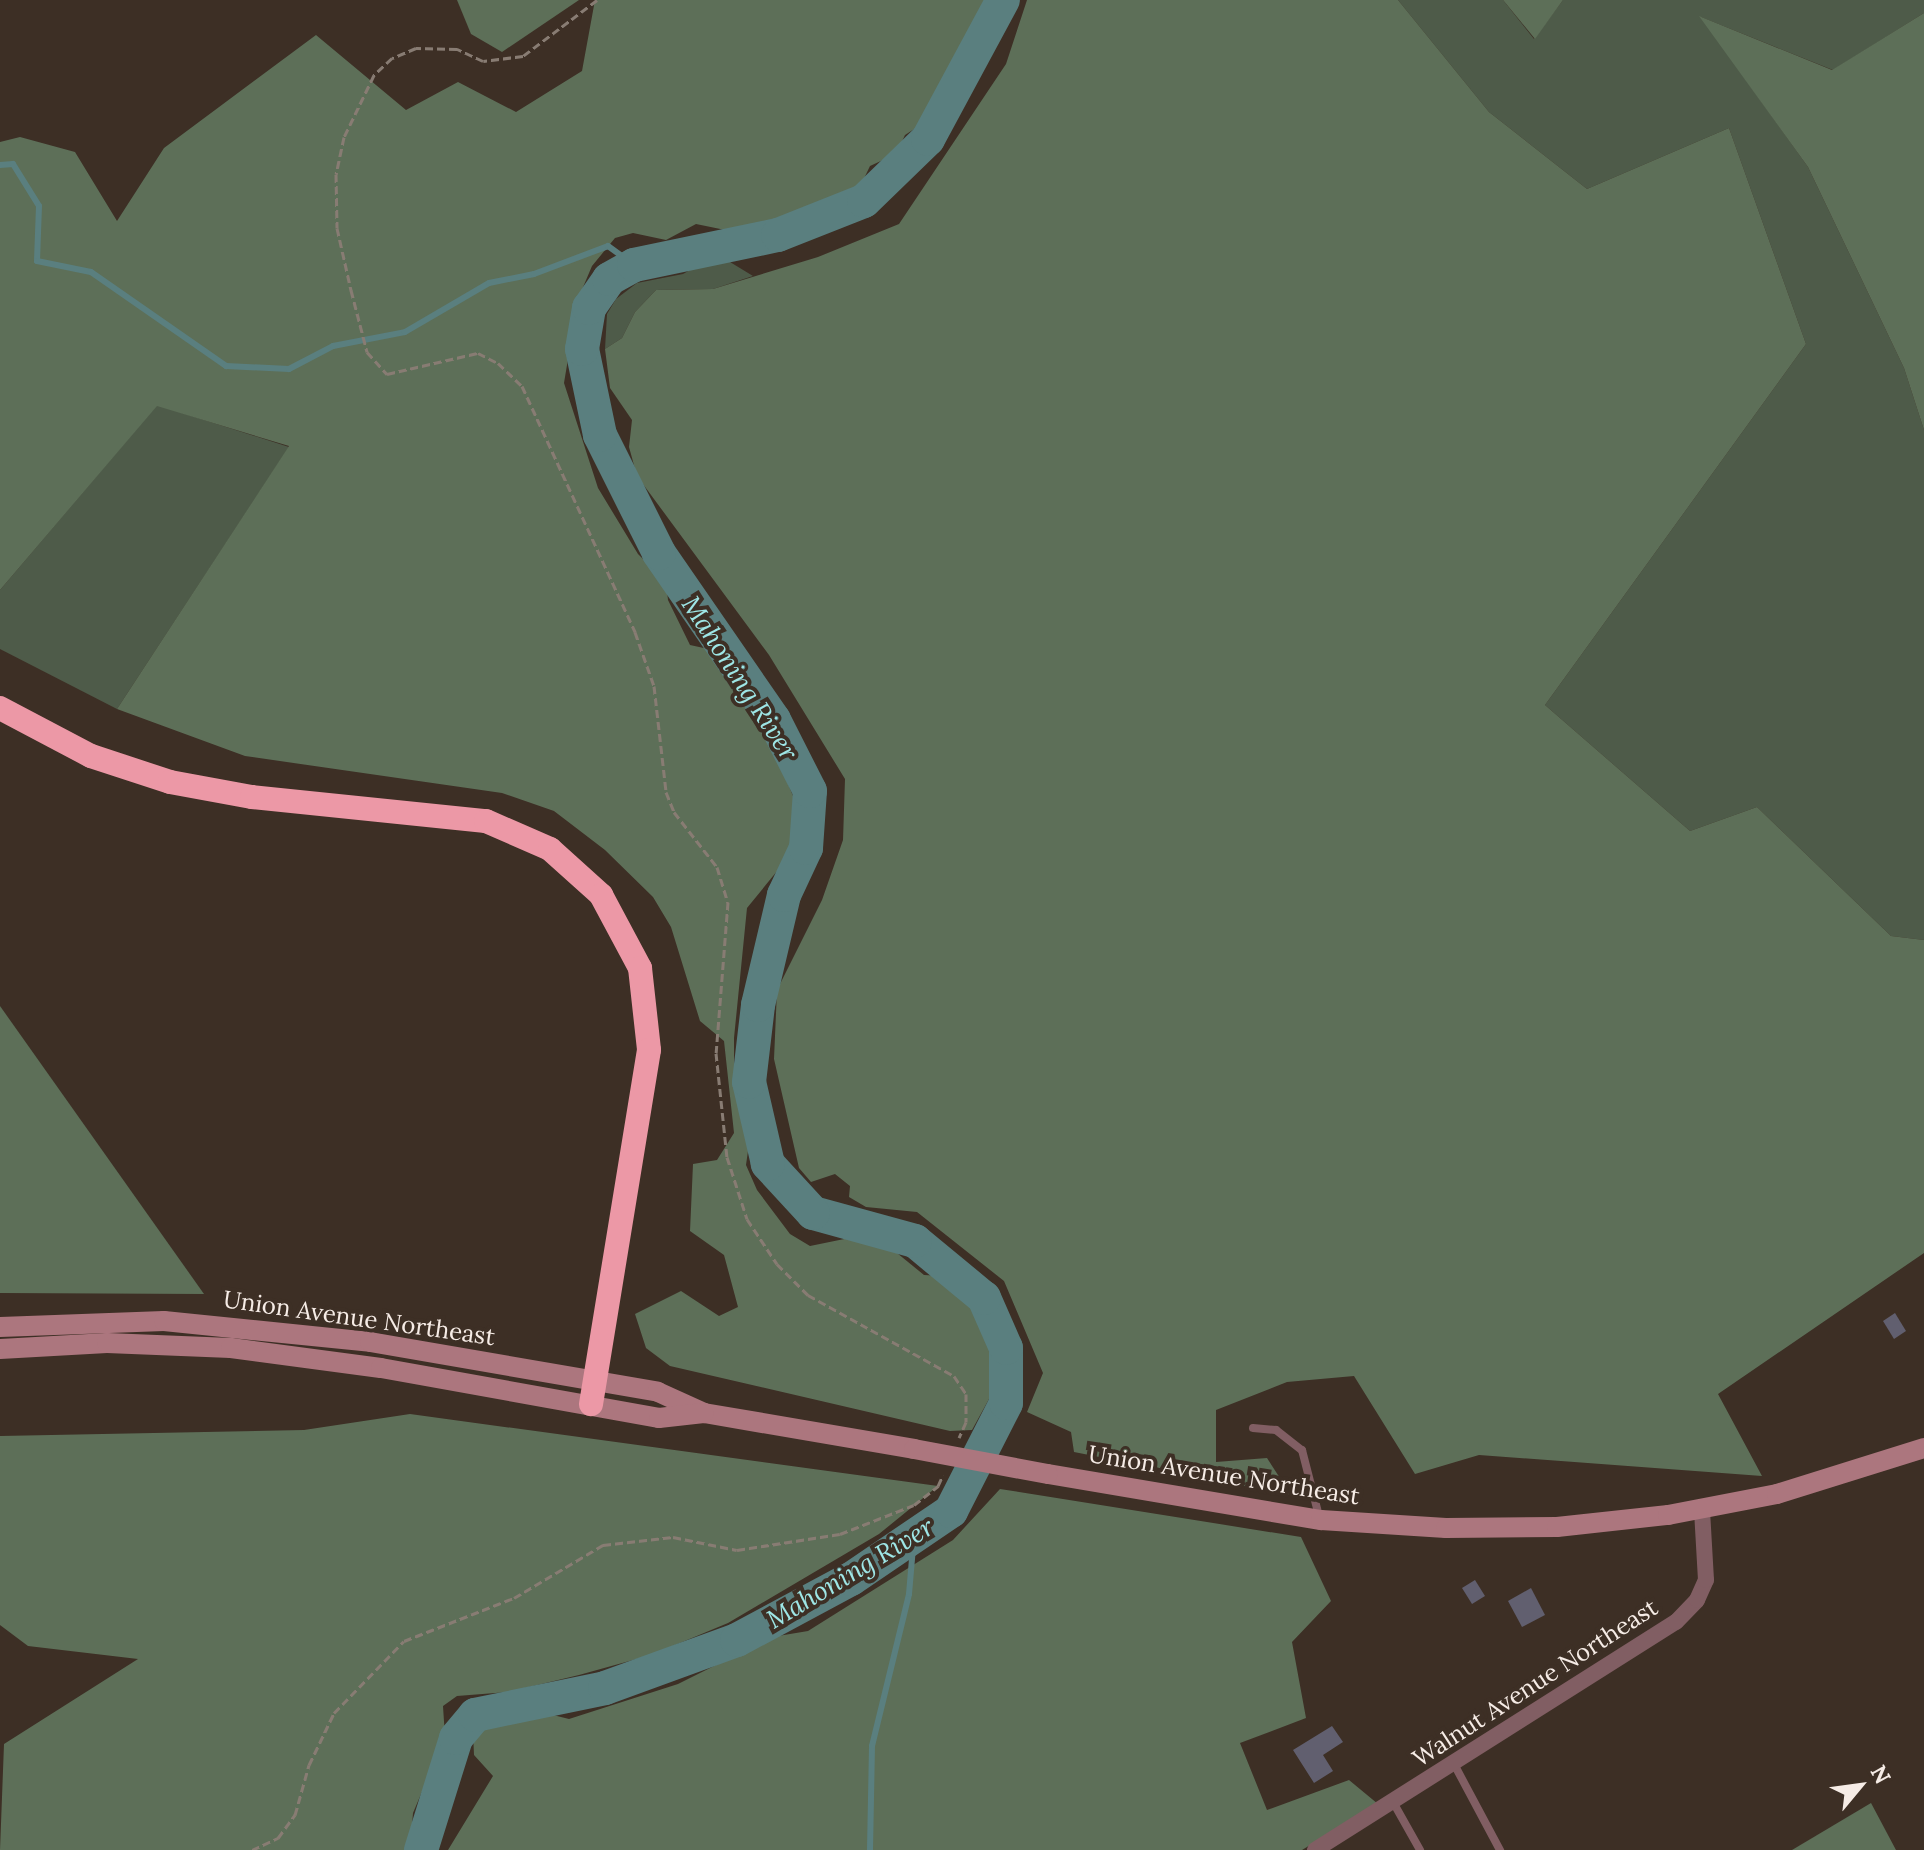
<!DOCTYPE html>
<html>
<head>
<meta charset="utf-8">
<style>
  body { margin:0 }
  #map { position:relative; width:1924px; height:1850px; overflow:hidden; background:#3d2f25; font-family:Lora,serif }
  div>[style] { position:absolute }
  .green>* { inset:0; background:#4e5b49 }
  .forest>* { inset:0; background:#5d6f58 }
  .stream>* { height:6px; margin:-3px; padding:0 3px; transform-origin:3px; border-radius:3px; background:#5a7f7f }
  .river>* { height:34px; margin:-17px; padding:0 17px; transform-origin:17px; border-radius:17px; background:#5a7f7f }
  .building>* { inset:0; background:#615f6f }
  .path>* { height:3px; margin-top:-1.5px; transform-origin:0; background:repeating-linear-gradient(90deg,#887c73 0 8px,transparent 0 12px) }
  .lane>* { height:8px; margin:-4px; padding:0 4px; transform-origin:4px; border-radius:4px; background:#815e63 }
  .street>* { height:16px; margin:-8px; padding:0 8px; transform-origin:8px; border-radius:8px; background:#815e63 }
  .secondary>* { height:20px; margin:-10px; padding:0 10px; transform-origin:10px; border-radius:10px; background:#ac767e }
  .highway>* { height:24px; margin:-12px; padding:0 12px; transform-origin:12px; border-radius:12px; background:#ec98a6 }
  .secondary-bridge>* { height:20px; margin:-10px; padding:0 10px; transform-origin:10px; border-radius:10px; background:#ac767e }
  span { translate:-50% -50%; white-space:nowrap; text-align:center; line-height:1.15; -webkit-text-stroke:8px #3d2f25; paint-order:stroke }
  .street-label { font-size:24px; color:#f6ece6 }
  .water-label { font-size:26px; color:#9ee6e6; font-style:italic }
  .north { position:absolute; left:1820px; top:1746px; width:80px; height:80px; -webkit-text-stroke:6px #3d2f25; paint-order:stroke; rotate:61deg; font-size:22px; font-weight:700; line-height:32px; text-align:center; color:#f6ece6 }
  .north::after { content:''; display:block; margin:auto; width:28px; height:36px; background:#f6ece6; clip-path:polygon(50% 0,100% 100%,50% 72%,0 100%) }
</style>
</head>
<body>
<div id="map">
  <div class="green">
    <i style="clip-path:polygon(1398px 0,1503px 0,1534px 39px,1563px 0,1924px 0,1924px 13px,1833px 70px,1701px 17px,1808px 167px,1904px 368px,1924px 430px,1924px 940px,1891px 936px,1757px 807px,1690px 831px,1545px 705px,1806px 344px,1729px 128px,1587px 189px,1489px 112px)"></i>
    <i style="clip-path:polygon(706px 261px,730px 262px,753px 276px,713px 289px,656px 290px,635px 312px,622px 338px,605px 349px,607px 314px,616px 299px,637px 283px,683px 274px)"></i>
    <i style="clip-path:polygon(157px 405px,289px 447px,117px 709px,0 649px,0 590px)"></i>
  </div>
  <div class="forest">
    <i style="clip-path:polygon(457px 0,579px 0,502px 52px,471px 34px)"></i>
    <i style="clip-path:polygon(595px 0,986px 0,982px 17px,925px 122px,905px 135px,896px 154px,870px 166px,858px 191px,842px 204px,735px 232px,696px 224px,666px 240px,633px 233px,615px 238px,592px 266px,578px 299px,564px 383px,598px 488px,638px 554px,666px 582px,668px 600px,690px 645px,722px 652px,749px 690px,798px 808px,791px 854px,747px 908px,734px 1038px,734px 1088px,750px 1137px,746px 1165px,757px 1190px,790px 1234px,810px 1246px,854px 1237px,897px 1253px,924px 1275px,943px 1276px,975px 1299px,996px 1343px,999px 1364px,989px 1399px,972px 1430px,950px 1431px,670px 1366px,646px 1348px,635px 1314px,681px 1291px,719px 1316px,738px 1307px,724px 1255px,690px 1231px,693px 1164px,717px 1160px,734px 1133px,724px 1041px,700px 1021px,671px 927px,653px 897px,605px 850px,554px 811px,502px 793px,245px 756px,117px 709px,289px 446px,157px 406px,0 590px,0 142px,20px 137px,75px 152px,117px 221px,164px 148px,316px 35px,406px 110px,458px 82px,516px 112px,582px 71px)"></i>
    <i style="clip-path:polygon(1027px 0,1398px 0,1489px 112px,1587px 189px,1729px 128px,1806px 344px,1545px 705px,1690px 831px,1757px 807px,1891px 936px,1924px 940px,1924px 1253px,1718px 1394px,1762px 1476px,1479px 1455px,1415px 1474px,1354px 1376px,1287px 1382px,1216px 1410px,1216px 1462px,1267px 1458px,1291px 1495px,1074px 1452px,1071px 1432px,1027px 1412px,1043px 1373px,1004px 1281px,917px 1212px,866px 1207px,849px 1197px,850px 1186px,835px 1174px,811px 1182px,799px 1168px,774px 1059px,777px 990px,822px 900px,843px 840px,845px 779px,769px 655px,637px 476px,629px 447px,632px 420px,610px 388px,605px 349px,622px 338px,635px 312px,656px 290px,713px 289px,818px 257px,899px 224px,1006px 64px)"></i>
    <i style="clip-path:polygon(1503px 0,1563px 0,1535px 39px)"></i>
    <i style="clip-path:polygon(1924px 13px,1924px 430px,1904px 368px,1808px 167px,1699px 16px,1832px 70px)"></i>
    <i style="clip-path:polygon(0 1006px,204px 1294px,0 1293px)"></i>
    <i style="clip-path:polygon(410px 1414px,938px 1486px,879px 1534px,728px 1623px,651px 1655px,579px 1675px,508px 1692px,457px 1696px,443px 1706px,445px 1737px,413px 1813px,410px 1850px,0 1850px,4px 1744px,138px 1659px,28px 1646px,0 1625px,0 1436px,304px 1430px)"></i>
    <i style="clip-path:polygon(1000px 1489px,1301px 1537px,1331px 1601px,1292px 1642px,1306px 1718px,1240px 1743px,1267px 1810px,1349px 1780px,1378px 1804px,1302px 1850px,448px 1850px,493px 1776px,474px 1755px,473px 1733px,490px 1722px,537px 1711px,569px 1719px,678px 1684px,772px 1637px,808px 1631px,953px 1540px)"></i>
    <i style="clip-path:polygon(1871px 1803px,1896px 1850px,1792px 1850px)"></i>
  </div>
  <div class="stream">
    <i style="left:0;top:165px;width:13px;rotate:-4deg"></i>
    <i style="left:13px;top:164px;width:49px;rotate:58.2deg"></i>
    <i style="left:39px;top:206px;width:55px;rotate:92.1deg"></i>
    <i style="left:37px;top:261px;width:55px;rotate:11.5deg"></i>
    <i style="left:91px;top:272px;width:165px;rotate:34.8deg"></i>
    <i style="left:226px;top:366px;width:63px;rotate:2.7deg"></i>
    <i style="left:289px;top:369px;width:50px;rotate:-27.6deg"></i>
    <i style="left:333px;top:346px;width:73px;rotate:-11deg"></i>
    <i style="left:405px;top:332px;width:97px;rotate:-30.3deg"></i>
    <i style="left:489px;top:283px;width:46px;rotate:-11.3deg"></i>
    <i style="left:534px;top:274px;width:79px;rotate:-20.7deg"></i>
    <i style="left:608px;top:246px;width:32px;rotate:36deg"></i>
    <i style="left:870px;top:1850px;width:104px;rotate:-88.9deg"></i>
    <i style="left:872px;top:1746px;width:156px;rotate:-76.3deg"></i>
    <i style="left:909px;top:1594px;width:58px;rotate:-85.1deg"></i>
  </div>
  <div class="river">
    <i style="left:421px;top:1850px;width:117px;rotate:-72.6deg"></i>
    <i style="left:456px;top:1738px;width:30px;rotate:-50deg"></i>
    <i style="left:475px;top:1715px;width:133px;rotate:-11.7deg"></i>
    <i style="left:605px;top:1688px;width:140px;rotate:-20deg"></i>
    <i style="left:737px;top:1640px;width:129px;rotate:-28.2deg"></i>
    <i style="left:851px;top:1579px;width:121px;rotate:-34.2deg"></i>
    <i style="left:951px;top:1511px;width:121px;rotate:-63deg"></i>
    <i style="left:1006px;top:1403px;width:55px;rotate:-90deg"></i>
    <i style="left:1006px;top:1348px;width:55px;rotate:-113.7deg"></i>
    <i style="left:984px;top:1298px;width:89px;rotate:-140.4deg"></i>
    <i style="left:915px;top:1241px;width:106px;rotate:-164.6deg"></i>
    <i style="left:813px;top:1213px;width:67px;rotate:-132.6deg"></i>
    <i style="left:768px;top:1164px;width:84px;rotate:-103deg"></i>
    <i style="left:749px;top:1082px;width:78px;rotate:-83.3deg"></i>
    <i style="left:758px;top:1005px;width:113px;rotate:-76.7deg"></i>
    <i style="left:784px;top:895px;width:52px;rotate:-64.9deg"></i>
    <i style="left:806px;top:848px;width:57px;rotate:-86deg"></i>
    <i style="left:810px;top:791px;width:80px;rotate:-116.9deg"></i>
    <i style="left:774px;top:720px;width:203px;rotate:-124.6deg"></i>
    <i style="left:659px;top:553px;width:132px;rotate:-116.6deg"></i>
    <i style="left:600px;top:435px;width:88px;rotate:-101.8deg"></i>
    <i style="left:582px;top:349px;width:42px;rotate:-80.3deg"></i>
    <i style="left:589px;top:308px;width:35px;rotate:-55deg"></i>
    <i style="left:609px;top:279px;width:29px;rotate:-29deg"></i>
    <i style="left:634px;top:265px;width:147px;rotate:-11.8deg"></i>
    <i style="left:778px;top:235px;width:92px;rotate:-21.6deg"></i>
    <i style="left:864px;top:201px;width:89px;rotate:-44.1deg"></i>
    <i style="left:928px;top:139px;width:158px;rotate:-61.7deg"></i>
  </div>
  <div class="building">
    <i style="clip-path:polygon(1895px 1313px,1906px 1331px,1894px 1339px,1883px 1321px)"></i>
    <i style="clip-path:polygon(1475px 1580px,1485px 1596px,1472px 1604px,1462px 1588px)"></i>
    <i style="clip-path:polygon(1531px 1588px,1545px 1615px,1522px 1627px,1508px 1601px)"></i>
    <i style="clip-path:polygon(1332px 1726px,1343px 1742px,1323px 1755px,1333px 1771px,1314px 1783px,1293px 1750px)"></i>
  </div>
  <div class="path">
    <i style="left:597px;top:0;width:93px;rotate:142.9deg"></i>
    <i style="left:523px;top:56px;width:40px;rotate:172.9deg"></i>
    <i style="left:483px;top:61px;width:29px;rotate:-155deg"></i>
    <i style="left:457px;top:49px;width:41px;rotate:-178.6deg"></i>
    <i style="left:416px;top:48px;width:26px;rotate:157deg"></i>
    <i style="left:392px;top:58px;width:25px;rotate:137deg"></i>
    <i style="left:374px;top:75px;width:69px;rotate:115.8deg"></i>
    <i style="left:344px;top:137px;width:38px;rotate:102deg"></i>
    <i style="left:336px;top:174px;width:54px;rotate:88.9deg"></i>
    <i style="left:337px;top:228px;width:64px;rotate:77.3deg"></i>
    <i style="left:351px;top:290px;width:64px;rotate:75.5deg"></i>
    <i style="left:367px;top:352px;width:30px;rotate:48deg"></i>
    <i style="left:387px;top:374px;width:93px;rotate:-13deg"></i>
    <i style="left:478px;top:353px;width:22px;rotate:27deg"></i>
    <i style="left:498px;top:363px;width:33px;rotate:44deg"></i>
    <i style="left:522px;top:386px;width:271px;rotate:65.3deg"></i>
    <i style="left:635px;top:632px;width:57px;rotate:70.6deg"></i>
    <i style="left:654px;top:686px;width:107px;rotate:83.5deg"></i>
    <i style="left:666px;top:792px;width:22px;rotate:68deg"></i>
    <i style="left:674px;top:812px;width:70px;rotate:52deg"></i>
    <i style="left:717px;top:867px;width:37px;rotate:73deg"></i>
    <i style="left:728px;top:902px;width:151px;rotate:94.5deg"></i>
    <i style="left:716px;top:1053px;width:105px;rotate:84deg"></i>
    <i style="left:727px;top:1157px;width:65px;rotate:72.1deg"></i>
    <i style="left:747px;top:1219px;width:54px;rotate:56.3deg"></i>
    <i style="left:777px;top:1264px;width:44px;rotate:45deg"></i>
    <i style="left:808px;top:1295px;width:167px;rotate:29deg"></i>
    <i style="left:954px;top:1376px;width:22px;rotate:56deg"></i>
    <i style="left:966px;top:1394px;width:28px;rotate:90deg"></i>
    <i style="left:966px;top:1422px;width:17px;rotate:114deg"></i>
    <i style="left:252px;top:1850px;width:29px;rotate:-25deg"></i>
    <i style="left:278px;top:1838px;width:29px;rotate:-54deg"></i>
    <i style="left:295px;top:1815px;width:52px;rotate:-74.4deg"></i>
    <i style="left:309px;top:1765px;width:58px;rotate:-64.3deg"></i>
    <i style="left:334px;top:1713px;width:100px;rotate:-45.8deg"></i>
    <i style="left:404px;top:1641px;width:118px;rotate:-21.4deg"></i>
    <i style="left:514px;top:1598px;width:104px;rotate:-30.8deg"></i>
    <i style="left:603px;top:1545px;width:70px;rotate:-6.5deg"></i>
    <i style="left:673px;top:1537px;width:65px;rotate:11.5deg"></i>
    <i style="left:737px;top:1550px;width:104px;rotate:-8.8deg"></i>
    <i style="left:840px;top:1534px;width:79px;rotate:-21.4deg"></i>
    <i style="left:914px;top:1505px;width:31px;rotate:-38deg"></i>
    <i style="left:938px;top:1486px;width:12px;rotate:-66deg"></i>
  </div>
  <div class="lane">
    <i style="left:1253px;top:1428px;width:23px;rotate:5deg"></i>
    <i style="left:1276px;top:1430px;width:33px;rotate:38deg"></i>
    <i style="left:1302px;top:1450px;width:72px;rotate:75.6deg"></i>
    <i style="left:1454px;top:1764px;width:98px;rotate:61.9deg"></i>
    <i style="left:1393px;top:1802px;width:55px;rotate:60.6deg"></i>
  </div>
  <div class="street">
    <i style="left:1315px;top:1850px;width:427px;rotate:-32.3deg"></i>
    <i style="left:1676px;top:1622px;width:30px;rotate:-46deg"></i>
    <i style="left:1697px;top:1600px;width:22px;rotate:-66deg"></i>
    <i style="left:1706px;top:1580px;width:70px;rotate:-93.3deg"></i>
  </div>
  <div class="secondary">
    <i style="left:0;top:1327px;width:164px;rotate:-2.1deg"></i>
    <i style="left:164px;top:1321px;width:207px;rotate:5.8deg"></i>
    <i style="left:370px;top:1342px;width:292px;rotate:9.8deg"></i>
    <i style="left:658px;top:1392px;width:51px;rotate:24.5deg"></i>
    <i style="left:704px;top:1413px;width:213px;rotate:9.7deg"></i>
    <i style="left:0;top:1349px;width:107px;rotate:-3.2deg"></i>
    <i style="left:107px;top:1343px;width:124px;rotate:2.3deg"></i>
    <i style="left:231px;top:1348px;width:151px;rotate:7.6deg"></i>
    <i style="left:381px;top:1368px;width:282px;rotate:10.2deg"></i>
    <i style="left:659px;top:1418px;width:45px;rotate:-6.3deg"></i>
    <i style="left:1048px;top:1474px;width:277px;rotate:9.6deg"></i>
    <i style="left:1321px;top:1520px;width:125px;rotate:3.7deg"></i>
    <i style="left:1446px;top:1528px;width:111px;rotate:-0.5deg"></i>
    <i style="left:1557px;top:1527px;width:112px;rotate:-6.2deg"></i>
    <i style="left:1668px;top:1515px;width:111px;rotate:-10.9deg"></i>
    <i style="left:1777px;top:1494px;width:154px;rotate:-17.4deg"></i>
  </div>
  <div class="highway">
    <i style="left:0;top:708px;width:103px;rotate:27.8deg"></i>
    <i style="left:91px;top:756px;width:83px;rotate:18.2deg"></i>
    <i style="left:170px;top:782px;width:83px;rotate:10.4deg"></i>
    <i style="left:252px;top:797px;width:235px;rotate:5.9deg"></i>
    <i style="left:486px;top:821px;width:70px;rotate:23.6deg"></i>
    <i style="left:550px;top:849px;width:69px;rotate:42deg"></i>
    <i style="left:601px;top:895px;width:83px;rotate:61.9deg"></i>
    <i style="left:640px;top:968px;width:82px;rotate:83.7deg"></i>
    <i style="left:649px;top:1050px;width:359px;rotate:99.3deg"></i>
  </div>
  <div class="secondary-bridge">
    <i style="left:914px;top:1449px;width:136px;rotate:10.6deg"></i>
  </div>
  <div class="street-label">
    <span style="left:359px;top:1318px;rotate:8deg">Union Avenue Northeast</span>
    <span style="left:1224px;top:1475px;rotate:9deg">Union Avenue Northeast</span>
    <span style="left:1535px;top:1683px;rotate:-33deg">Walnut Avenue Northeast</span>
  </div>
  <div class="water-label">
    <span style="left:740px;top:678px;rotate:57deg">Mahoning River</span>
    <span style="left:850px;top:1573px;rotate:-31deg">Mahoning River</span>
  </div>
  <div class="north">N</div>
</div>
</body>
</html>
